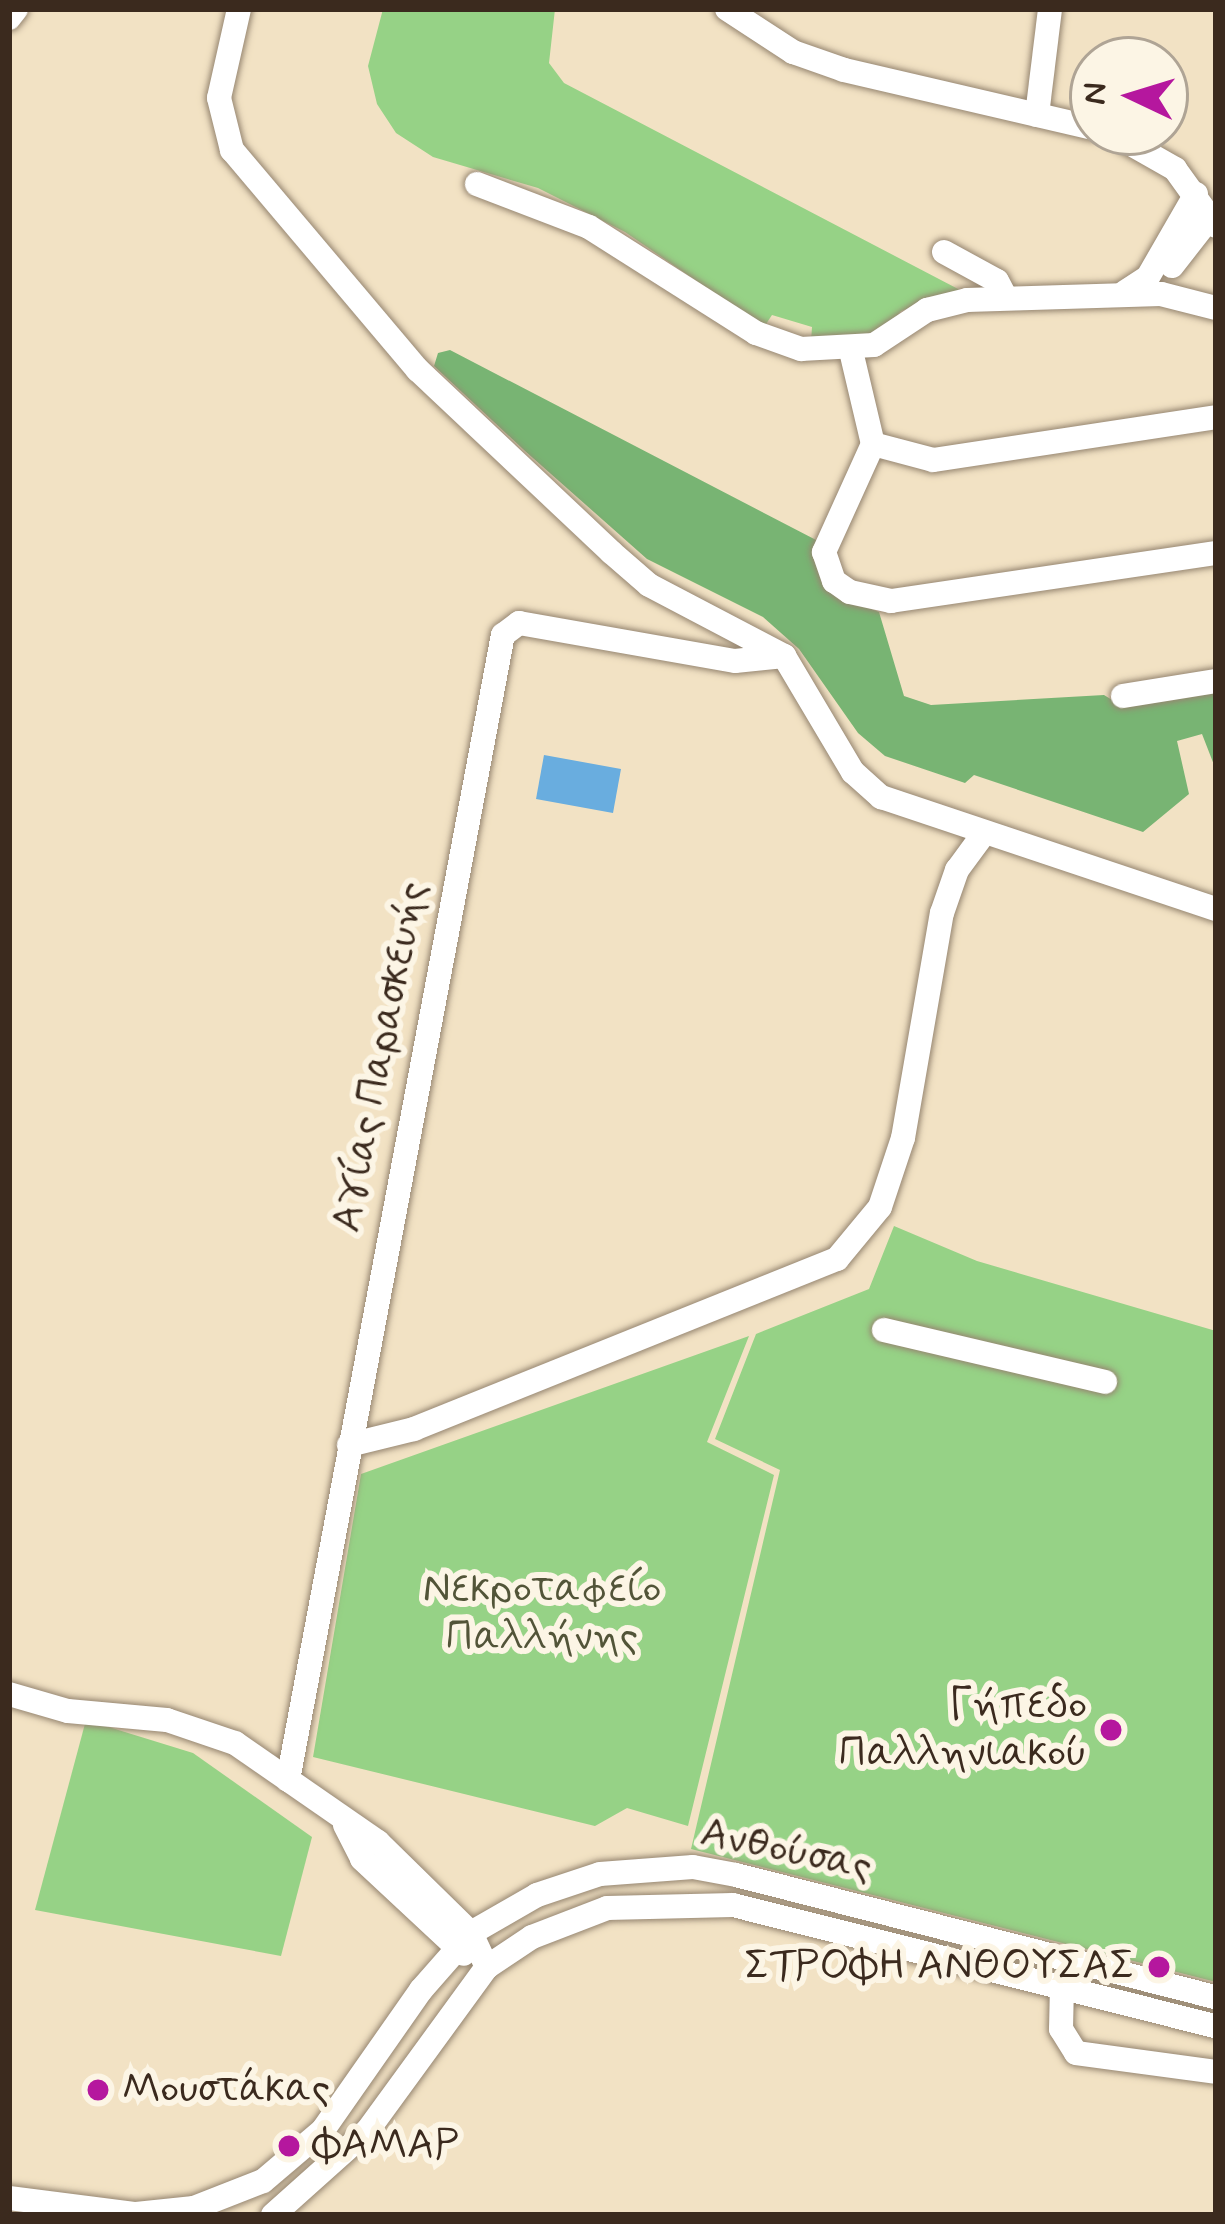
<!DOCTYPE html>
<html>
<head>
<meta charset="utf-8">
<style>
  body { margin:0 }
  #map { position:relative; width:1225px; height:2224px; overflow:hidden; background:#f2e2c4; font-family:Mynerve,sans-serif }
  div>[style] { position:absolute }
  .green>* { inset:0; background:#96d286 }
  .forest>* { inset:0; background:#78b473 }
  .water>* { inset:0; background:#69addf }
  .roads { filter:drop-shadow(0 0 3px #968671) drop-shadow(0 0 3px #968671) }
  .minor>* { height:24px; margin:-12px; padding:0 12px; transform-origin:12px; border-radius:12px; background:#fff }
  .dots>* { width:33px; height:33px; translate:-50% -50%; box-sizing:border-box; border:6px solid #fcf5e5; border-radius:50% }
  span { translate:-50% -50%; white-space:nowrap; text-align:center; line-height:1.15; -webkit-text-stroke:12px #fcf5e5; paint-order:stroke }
  .street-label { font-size:42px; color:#3b2a1e }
  .park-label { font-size:42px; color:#525438 }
  .poi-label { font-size:42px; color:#3b2a1e }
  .right { translate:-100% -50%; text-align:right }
  .left { translate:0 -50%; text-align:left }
  .frame { position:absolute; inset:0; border:12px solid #3b2a1e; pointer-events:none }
  .north { position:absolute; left:1069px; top:36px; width:120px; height:120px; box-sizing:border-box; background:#fcf5e5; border:3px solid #afa495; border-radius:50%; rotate:274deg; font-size:33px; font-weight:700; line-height:48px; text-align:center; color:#3b2a1e }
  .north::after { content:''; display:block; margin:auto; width:42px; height:54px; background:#b5179e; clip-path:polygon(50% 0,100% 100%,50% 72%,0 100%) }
</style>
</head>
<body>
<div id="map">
  <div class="green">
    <i style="clip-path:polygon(383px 9px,555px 9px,549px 63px,564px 83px,960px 290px,901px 311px,882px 335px,811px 342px,812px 327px,772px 315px,764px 327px,625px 232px,538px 188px,433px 157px,396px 133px,377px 104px,368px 66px)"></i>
    <i style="clip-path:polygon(894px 1226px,977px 1261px,1216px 1331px,1216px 1982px,691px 1849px,780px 1470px,715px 1439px,756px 1334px,869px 1289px)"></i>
    <i style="clip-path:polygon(749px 1336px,707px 1442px,774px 1475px,688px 1826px,627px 1808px,595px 1826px,313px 1757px,361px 1474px)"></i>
    <i style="clip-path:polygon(86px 1720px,193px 1753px,312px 1837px,281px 1956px,35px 1910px)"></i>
  </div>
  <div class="forest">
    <i style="clip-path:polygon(450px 350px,818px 541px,839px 596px,879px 612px,904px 696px,931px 705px,1104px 695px,1122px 706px,1216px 692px,1216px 770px,1202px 734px,1177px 741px,1189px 794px,1143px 832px,974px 775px,965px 783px,885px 756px,858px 733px,799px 649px,763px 617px,647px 559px,525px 451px,434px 366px,438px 353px)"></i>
  </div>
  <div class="water">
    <i style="clip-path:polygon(544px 755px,621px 769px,613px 813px,536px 799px)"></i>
  </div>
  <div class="roads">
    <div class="minor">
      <i style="left:239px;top:9px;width:91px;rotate:102.7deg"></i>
      <i style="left:219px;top:98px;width:54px;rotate:76deg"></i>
      <i style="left:232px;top:150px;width:288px;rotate:49.8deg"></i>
      <i style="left:418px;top:370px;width:265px;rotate:43.3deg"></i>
      <i style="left:611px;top:552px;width:50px;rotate:41deg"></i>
      <i style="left:649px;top:585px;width:153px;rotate:27.7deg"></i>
      <i style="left:784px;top:656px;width:135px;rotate:59.3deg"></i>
      <i style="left:853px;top:772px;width:38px;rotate:42deg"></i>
      <i style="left:881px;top:797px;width:353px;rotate:18.5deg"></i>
      <i style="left:727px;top:9px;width:79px;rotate:33.1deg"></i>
      <i style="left:793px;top:52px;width:54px;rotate:19.4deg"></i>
      <i style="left:844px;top:70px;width:256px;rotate:13.1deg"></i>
      <i style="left:9px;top:18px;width:11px;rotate:-52deg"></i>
      <i style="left:1037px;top:115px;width:107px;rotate:-83deg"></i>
      <i style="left:1110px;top:132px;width:75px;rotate:29.6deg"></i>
      <i style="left:1175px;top:169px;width:70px;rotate:54.3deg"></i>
      <i style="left:477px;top:184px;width:120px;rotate:21deg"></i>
      <i style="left:589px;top:227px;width:198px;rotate:32.4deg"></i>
      <i style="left:756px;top:333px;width:48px;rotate:19.6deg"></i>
      <i style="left:801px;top:349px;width:73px;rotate:-3.1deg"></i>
      <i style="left:874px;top:345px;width:64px;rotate:-33.4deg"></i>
      <i style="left:927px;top:310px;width:41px;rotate:-14deg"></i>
      <i style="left:967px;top:300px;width:194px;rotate:-1.8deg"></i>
      <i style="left:1161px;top:294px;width:57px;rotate:14.3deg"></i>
      <i style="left:944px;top:252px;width:60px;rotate:28.7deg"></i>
      <i style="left:997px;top:281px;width:19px;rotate:62deg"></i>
      <i style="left:1172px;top:266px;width:63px;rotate:-52deg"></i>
      <i style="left:1125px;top:292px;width:27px;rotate:-33deg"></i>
      <i style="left:1148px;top:277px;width:96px;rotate:-60deg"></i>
      <i style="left:851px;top:351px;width:96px;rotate:76.7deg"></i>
      <i style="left:873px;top:444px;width:119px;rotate:114.4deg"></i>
      <i style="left:824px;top:552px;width:31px;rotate:71deg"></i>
      <i style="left:834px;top:581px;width:19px;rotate:35deg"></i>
      <i style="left:850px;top:592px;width:42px;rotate:12.4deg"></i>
      <i style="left:891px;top:601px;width:329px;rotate:-8.4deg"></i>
      <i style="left:873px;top:444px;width:62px;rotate:14.9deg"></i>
      <i style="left:933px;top:460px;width:286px;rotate:-8.6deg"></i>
      <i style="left:1123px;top:696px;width:94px;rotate:-9.2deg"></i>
      <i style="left:884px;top:1330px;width:227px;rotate:13.2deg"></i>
      <i style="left:349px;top:1445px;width:67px;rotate:-13.8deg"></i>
      <i style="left:414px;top:1429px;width:456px;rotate:-21.9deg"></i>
      <i style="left:837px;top:1259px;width:67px;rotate:-50.4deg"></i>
      <i style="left:880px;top:1207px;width:73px;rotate:-71.6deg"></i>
      <i style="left:903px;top:1138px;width:228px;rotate:-80.2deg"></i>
      <i style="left:942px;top:913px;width:46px;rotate:-70.8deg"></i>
      <i style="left:957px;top:870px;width:42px;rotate:-53.7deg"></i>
      <i style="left:9px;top:1694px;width:61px;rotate:16.1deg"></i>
      <i style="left:68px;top:1711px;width:99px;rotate:5.2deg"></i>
      <i style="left:167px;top:1720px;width:72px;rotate:18.7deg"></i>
      <i style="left:235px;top:1743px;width:174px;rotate:34.7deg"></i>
      <i style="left:378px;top:1842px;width:130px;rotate:44.4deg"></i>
      <i style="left:471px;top:1933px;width:38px;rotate:65deg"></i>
      <i style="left:288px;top:1780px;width:1165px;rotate:-79.37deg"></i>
      <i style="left:503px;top:635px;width:20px;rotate:-37deg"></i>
      <i style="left:519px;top:623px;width:219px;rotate:10deg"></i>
      <i style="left:735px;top:661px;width:49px;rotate:-5.8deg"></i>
      <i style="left:345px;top:1825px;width:38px;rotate:63deg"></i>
      <i style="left:362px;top:1859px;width:139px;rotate:43deg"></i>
      <i style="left:1062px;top:1985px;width:44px;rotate:91.3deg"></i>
      <i style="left:1061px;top:2029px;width:28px;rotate:58deg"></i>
      <i style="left:1076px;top:2053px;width:141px;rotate:7.7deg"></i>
      <i style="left:9px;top:2198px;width:128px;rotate:7.2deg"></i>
      <i style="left:136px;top:2214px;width:58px;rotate:-5.9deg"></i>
      <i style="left:194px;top:2208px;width:74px;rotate:-21.4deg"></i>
      <i style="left:263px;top:2181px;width:79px;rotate:-40.4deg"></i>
      <i style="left:323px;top:2130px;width:171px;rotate:-55deg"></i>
      <i style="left:421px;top:1990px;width:76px;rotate:-48.7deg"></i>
      <i style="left:471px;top:1933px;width:76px;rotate:-29.9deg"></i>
      <i style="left:537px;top:1895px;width:66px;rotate:-18.4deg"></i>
      <i style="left:600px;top:1874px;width:93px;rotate:-4.3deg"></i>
      <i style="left:693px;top:1867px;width:44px;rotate:10.5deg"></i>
      <i style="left:736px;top:1875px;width:495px;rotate:14.3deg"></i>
      <i style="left:273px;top:2215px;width:127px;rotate:-41.8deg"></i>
      <i style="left:368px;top:2130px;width:202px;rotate:-53.9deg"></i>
      <i style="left:487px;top:1967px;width:54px;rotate:-33.7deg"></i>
      <i style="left:532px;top:1937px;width:80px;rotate:-21.1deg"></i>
      <i style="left:607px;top:1908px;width:126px;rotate:-1.4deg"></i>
      <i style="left:733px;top:1905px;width:498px;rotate:14.1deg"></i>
    </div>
  </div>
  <div class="dots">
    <i style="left:1111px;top:1730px;background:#b5179e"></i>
    <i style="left:1159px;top:1967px;background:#b5179e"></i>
    <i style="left:98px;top:2090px;background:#b5179e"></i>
    <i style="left:289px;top:2146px;background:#b5179e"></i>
  </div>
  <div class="street-label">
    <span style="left:381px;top:1057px;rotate:-79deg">Αγίας Παρασκευής</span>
    <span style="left:786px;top:1851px;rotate:12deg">Ανθούσας</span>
  </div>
  <div class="park-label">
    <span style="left:542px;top:1614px">Νεκροταφείο<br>Παλλήνης</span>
  </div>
  <div class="poi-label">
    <span class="right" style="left:1087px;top:1730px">Γήπεδο<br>Παλληνιακού</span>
    <span class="right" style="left:1135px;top:1967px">ΣΤΡΟΦΗ ΑΝΘΟΥΣΑΣ</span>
    <span class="left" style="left:122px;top:2090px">Μουστάκας</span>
    <span class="left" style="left:313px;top:2146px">ΦΑΜΑΡ</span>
  </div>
  <div class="frame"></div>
  <div class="north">N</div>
</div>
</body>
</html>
